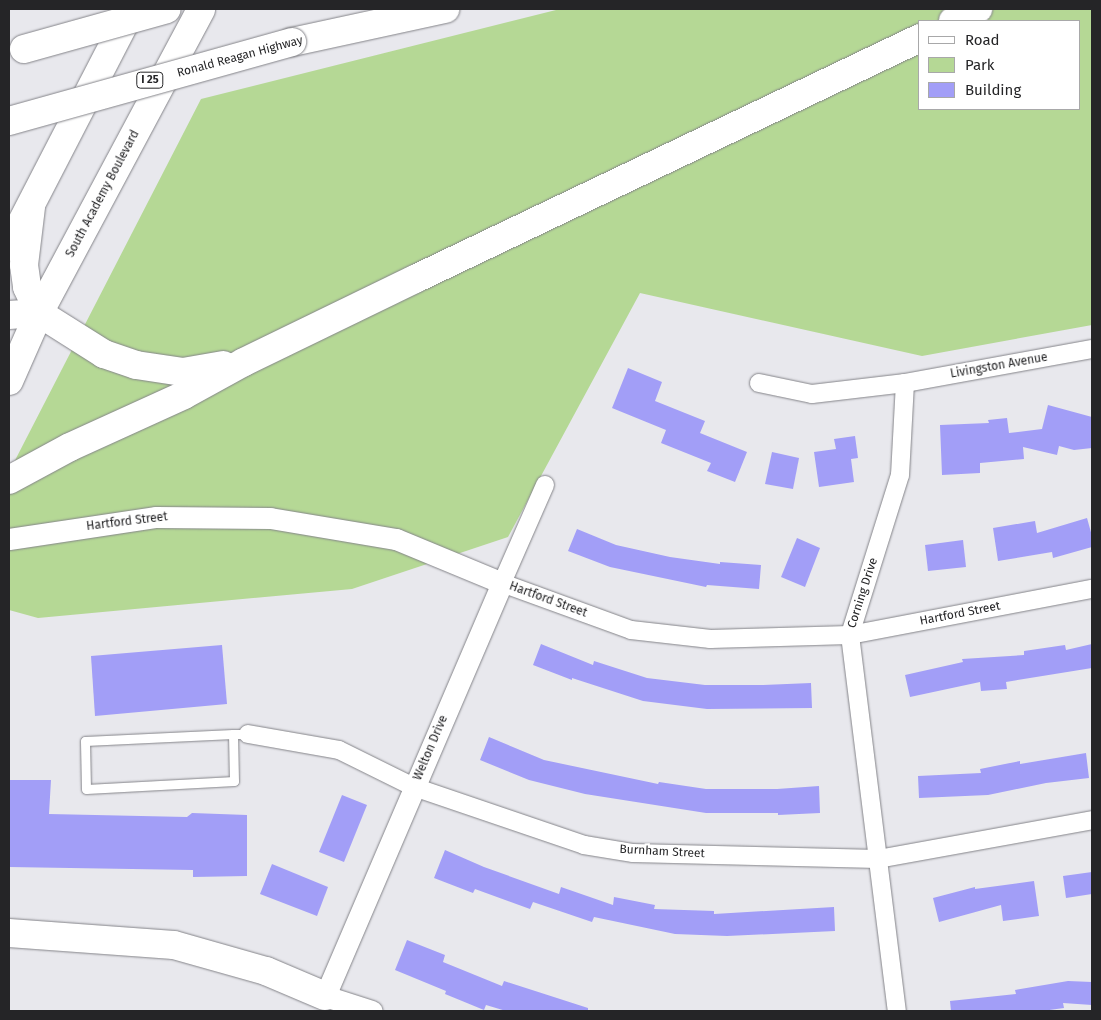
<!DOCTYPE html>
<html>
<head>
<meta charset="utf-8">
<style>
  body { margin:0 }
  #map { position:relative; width:1101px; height:1020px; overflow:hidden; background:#e8e8ed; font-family:"Fira Sans",sans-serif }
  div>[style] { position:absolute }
  .green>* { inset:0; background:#b5d895 }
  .building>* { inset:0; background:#a29ef7 }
  .roads { filter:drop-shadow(0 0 1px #848489) drop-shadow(0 0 1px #848489) }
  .service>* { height:9px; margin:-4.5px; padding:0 4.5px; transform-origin:4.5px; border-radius:4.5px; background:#fff }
  .minor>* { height:18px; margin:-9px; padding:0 9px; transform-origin:9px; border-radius:9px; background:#fff }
  .tertiary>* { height:21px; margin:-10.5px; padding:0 10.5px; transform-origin:10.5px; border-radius:10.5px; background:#fff }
  .trunk>* { height:28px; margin:-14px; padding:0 14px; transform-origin:14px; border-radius:14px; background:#fff }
  .motorway>* { height:28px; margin:-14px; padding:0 14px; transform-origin:14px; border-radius:14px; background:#fff }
  .bridges { filter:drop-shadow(0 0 1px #848489) drop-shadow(0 0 1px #848489) }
  .motorway-bridge>* { height:28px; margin:-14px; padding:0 14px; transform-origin:14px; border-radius:14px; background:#fff }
  span { translate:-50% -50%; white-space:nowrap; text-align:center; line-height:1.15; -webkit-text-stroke:4px #fff; paint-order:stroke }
  .shield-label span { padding:1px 4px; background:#fff; border:1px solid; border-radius:4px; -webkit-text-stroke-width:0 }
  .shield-label { font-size:11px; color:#252527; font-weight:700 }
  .street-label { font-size:12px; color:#252527 }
  .frame { position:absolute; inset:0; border:10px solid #252527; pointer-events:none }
  .legend { position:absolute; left:918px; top:20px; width:162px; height:90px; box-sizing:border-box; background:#fff; border:1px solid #a8a8a9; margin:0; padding:6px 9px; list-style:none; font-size:15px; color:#252527 }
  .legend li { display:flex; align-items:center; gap:10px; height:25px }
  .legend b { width:25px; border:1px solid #a8a8a9 }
</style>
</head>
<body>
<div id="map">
  <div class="green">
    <i style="clip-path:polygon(evenodd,560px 9px,1092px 9px,1092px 325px,922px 356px,640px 293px,508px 537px,352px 589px,38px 618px,9px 610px,9px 472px,201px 99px,560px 9px,920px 21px,1080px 21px,1080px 109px,920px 109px,920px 21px)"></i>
  </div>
  <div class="building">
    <i style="clip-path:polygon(628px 368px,662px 382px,655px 401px,705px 421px,700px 433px,747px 452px,735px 482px,707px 471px,711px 463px,661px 443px,666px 430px,612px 408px)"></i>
    <i style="clip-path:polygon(1048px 405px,1092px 417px,1092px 448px,1074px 450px,1059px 446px,1057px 455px,1023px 447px,1024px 459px,980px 463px,980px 473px,942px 475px,940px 425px,989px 423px,988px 420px,1007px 418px,1009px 433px,1042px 429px)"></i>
    <i style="clip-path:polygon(855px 436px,858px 458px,851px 459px,854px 482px,819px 487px,814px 452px,836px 449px,834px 439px)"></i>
    <i style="clip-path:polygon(772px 452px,799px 458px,793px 489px,765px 484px)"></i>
    <i style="clip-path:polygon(1087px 518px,1092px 536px,1092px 547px,1053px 558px,1052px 552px,998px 561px,993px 528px,1035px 521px,1037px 533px)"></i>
    <i style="clip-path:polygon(577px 529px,616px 545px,670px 557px,720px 564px,720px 562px,761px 565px,759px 589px,707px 585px,706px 587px,610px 567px,568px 551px)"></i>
    <i style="clip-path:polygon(797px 538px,820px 548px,805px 587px,781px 577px)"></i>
    <i style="clip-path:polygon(963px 540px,966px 567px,928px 571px,925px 545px)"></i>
    <i style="clip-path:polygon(541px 644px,593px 665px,594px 661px,647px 678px,705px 685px,763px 685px,811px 683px,812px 708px,707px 709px,643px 701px,572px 678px,572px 680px,533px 665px)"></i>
    <i style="clip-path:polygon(1092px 644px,1092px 668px,1006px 682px,1007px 689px,981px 691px,980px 682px,910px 697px,905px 675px,963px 662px,962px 659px,1024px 655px,1024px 651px,1065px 645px,1066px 650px)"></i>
    <i style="clip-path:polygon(222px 645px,227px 704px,95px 716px,91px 656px)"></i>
    <i style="clip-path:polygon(489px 737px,544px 760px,658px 784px,659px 782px,706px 789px,777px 789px,819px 786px,820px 813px,778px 815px,778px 813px,706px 813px,585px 794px,529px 780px,480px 760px)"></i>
    <i style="clip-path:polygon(1086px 753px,1089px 778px,1046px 783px,988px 795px,919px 798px,918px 776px,981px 773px,980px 769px,1020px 761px,1020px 764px)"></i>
    <i style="clip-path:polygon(9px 780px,51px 780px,49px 814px,187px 817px,192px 813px,247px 815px,247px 876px,193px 877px,193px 870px,9px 867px)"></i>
    <i style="clip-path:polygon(342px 795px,367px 805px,344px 862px,319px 852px)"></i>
    <i style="clip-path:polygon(445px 850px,484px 867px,559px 894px,561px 887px,613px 905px,614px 897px,655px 905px,654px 909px,714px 911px,714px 914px,834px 907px,835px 931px,727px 936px,675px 934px,594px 917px,592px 922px,533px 902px,530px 909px,475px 889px,473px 893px,434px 878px)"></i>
    <i style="clip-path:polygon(272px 864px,328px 887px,317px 916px,260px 894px)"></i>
    <i style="clip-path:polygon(1092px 872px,1092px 894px,1066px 898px,1063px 876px)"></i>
    <i style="clip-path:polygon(1034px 881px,1039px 916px,1003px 921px,1001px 905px,939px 922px,933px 898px,975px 887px,975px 889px)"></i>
    <i style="clip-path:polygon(407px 940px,445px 955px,443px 962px,502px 986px,504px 981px,588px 1008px,588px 1011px,506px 1011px,486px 1005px,484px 1010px,445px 994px,446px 991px,395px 970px)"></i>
    <i style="clip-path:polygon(1068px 981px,1092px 982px,1092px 1005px,1063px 1003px,1064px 1008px,1042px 1011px,951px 1011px,950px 1001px,1016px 994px,1015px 990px)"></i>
  </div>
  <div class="roads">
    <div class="service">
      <i style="left:233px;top:734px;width:47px;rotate:88.8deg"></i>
      <i style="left:234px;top:781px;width:148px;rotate:176.9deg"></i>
      <i style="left:86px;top:789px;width:48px;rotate:-91.2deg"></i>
      <i style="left:85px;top:741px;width:148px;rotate:-2.7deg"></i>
      <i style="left:233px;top:734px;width:15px"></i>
    </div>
    <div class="minor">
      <i style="left:759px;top:383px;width:54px;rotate:11.7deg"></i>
      <i style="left:812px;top:394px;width:94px;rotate:-6.7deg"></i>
      <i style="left:905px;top:383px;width:92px;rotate:93.1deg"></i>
      <i style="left:900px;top:475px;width:168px;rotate:107.4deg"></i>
      <i style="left:850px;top:635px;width:379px;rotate:82.9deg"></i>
      <i style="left:905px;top:383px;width:190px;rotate:-10.3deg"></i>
      <i style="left:545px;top:485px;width:107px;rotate:113.7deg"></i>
      <i style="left:502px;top:583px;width:137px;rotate:20deg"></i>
      <i style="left:631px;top:630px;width:80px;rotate:6.5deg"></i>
      <i style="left:710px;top:639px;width:140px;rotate:-1.6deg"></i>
      <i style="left:850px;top:635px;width:246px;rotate:-10.8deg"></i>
      <i style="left:248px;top:734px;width:92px;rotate:10deg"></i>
      <i style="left:339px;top:750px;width:84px;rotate:26.3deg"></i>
      <i style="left:414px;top:787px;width:180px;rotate:18.8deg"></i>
      <i style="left:584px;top:845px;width:50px;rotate:9.3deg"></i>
      <i style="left:633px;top:853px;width:245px;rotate:1.4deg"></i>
      <i style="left:878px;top:859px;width:218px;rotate:-10.3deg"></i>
    </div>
    <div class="tertiary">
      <i style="left:9px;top:539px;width:149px;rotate:-8.5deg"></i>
      <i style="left:156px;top:517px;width:114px;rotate:0.5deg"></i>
      <i style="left:270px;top:518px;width:128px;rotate:9.5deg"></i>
      <i style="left:396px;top:539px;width:115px;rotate:22.5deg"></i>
      <i style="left:502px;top:583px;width:449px;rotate:113.2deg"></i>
      <i style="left:325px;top:996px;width:49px;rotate:17.7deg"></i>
    </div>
    <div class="trunk">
      <i style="left:9px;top:247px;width:268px;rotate:-62.7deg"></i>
      <i style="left:9px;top:381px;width:74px;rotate:-66.2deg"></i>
      <i style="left:39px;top:313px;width:344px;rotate:-61.9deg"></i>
    </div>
    <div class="motorway">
      <i style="left:953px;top:21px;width:28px;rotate:-26deg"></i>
      <i style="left:292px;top:42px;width:157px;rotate:-12.2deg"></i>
      <i style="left:31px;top:207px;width:58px;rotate:96.9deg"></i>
      <i style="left:24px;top:265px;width:22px;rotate:82deg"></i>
      <i style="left:27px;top:287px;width:29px;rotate:65deg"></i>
      <i style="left:39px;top:313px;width:77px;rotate:32.2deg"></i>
      <i style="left:104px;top:354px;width:34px;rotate:19deg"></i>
      <i style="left:136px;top:365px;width:48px;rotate:8.5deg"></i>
      <i style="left:183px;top:372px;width:41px;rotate:-9.9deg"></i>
      <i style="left:9px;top:315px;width:30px;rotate:-4deg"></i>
      <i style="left:9px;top:480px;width:69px;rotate:-28.4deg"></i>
      <i style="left:70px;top:447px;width:125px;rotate:-24.5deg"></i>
      <i style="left:184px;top:395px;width:68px;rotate:-28.8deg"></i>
      <i style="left:244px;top:362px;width:190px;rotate:-25.9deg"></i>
      <i style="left:415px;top:279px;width:560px;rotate:-25.51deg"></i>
      <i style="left:9px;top:933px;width:165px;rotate:4.2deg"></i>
      <i style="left:174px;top:945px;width:96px;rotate:15.8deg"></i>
      <i style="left:266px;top:971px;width:64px;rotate:23deg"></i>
    </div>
  </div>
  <div class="bridges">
    <div class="motorway-bridge">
      <i style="left:24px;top:49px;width:148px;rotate:-15.6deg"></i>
      <i style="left:9px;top:121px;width:294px;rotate:-15.6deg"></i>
    </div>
  </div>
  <div class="shield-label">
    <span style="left:150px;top:80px">I 25</span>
  </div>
  <div class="street-label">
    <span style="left:240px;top:57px;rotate:-15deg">Ronald Reagan Highway</span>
    <span style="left:103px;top:194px;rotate:-62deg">South Academy Boulevard</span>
    <span style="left:999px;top:366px;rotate:-10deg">Livingston Avenue</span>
    <span style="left:127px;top:522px;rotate:-7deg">Hartford Street</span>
    <span style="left:863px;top:593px;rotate:-72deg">Corning Drive</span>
    <span style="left:548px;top:600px;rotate:20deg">Hartford Street</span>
    <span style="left:960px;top:614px;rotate:-11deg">Hartford Street</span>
    <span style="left:431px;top:748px;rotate:-67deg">Welton Drive</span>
    <span style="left:662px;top:852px;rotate:3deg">Burnham Street</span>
  </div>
  <div class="frame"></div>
  <ul class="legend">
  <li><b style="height:6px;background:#fff"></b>Road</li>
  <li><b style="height:14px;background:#b5d895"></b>Park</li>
  <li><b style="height:14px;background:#a29ef7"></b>Building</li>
  </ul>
</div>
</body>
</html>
